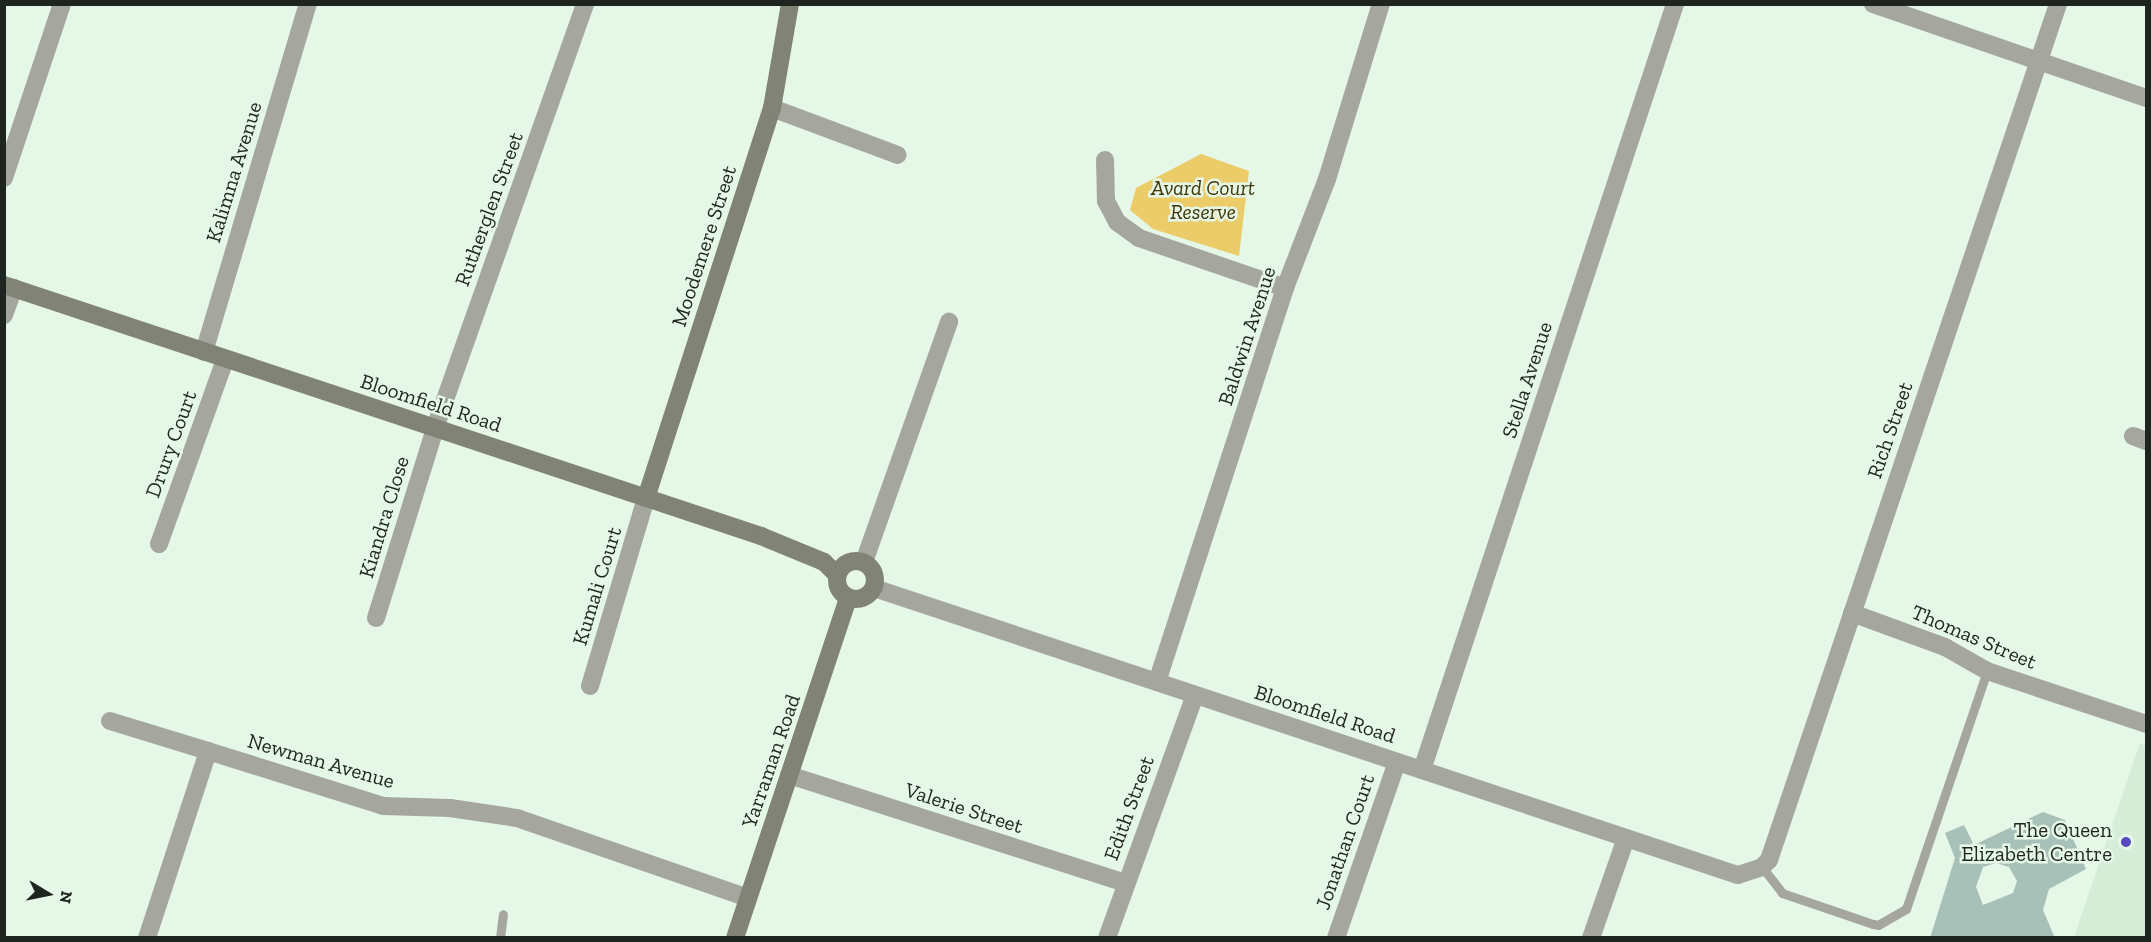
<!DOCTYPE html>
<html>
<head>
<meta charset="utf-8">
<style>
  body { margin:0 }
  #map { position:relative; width:2151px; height:942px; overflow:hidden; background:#e5f7e6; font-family:"Zilla Slab",serif }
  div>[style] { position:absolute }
  .built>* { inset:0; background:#d6eed7 }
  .green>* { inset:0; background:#ebcc69 }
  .building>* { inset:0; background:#a7c0b8 }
  .lane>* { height:9px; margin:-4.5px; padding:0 4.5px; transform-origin:4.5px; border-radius:4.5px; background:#a5a79e }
  .street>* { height:18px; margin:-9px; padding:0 9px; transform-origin:9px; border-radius:9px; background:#a5a79e }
  .secondary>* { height:18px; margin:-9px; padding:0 9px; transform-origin:9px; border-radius:9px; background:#808376 }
  .secondary>.ring { margin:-9px; padding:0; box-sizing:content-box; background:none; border:18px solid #808376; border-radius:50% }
  .dots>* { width:16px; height:16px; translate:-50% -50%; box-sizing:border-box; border:3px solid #e5f7e6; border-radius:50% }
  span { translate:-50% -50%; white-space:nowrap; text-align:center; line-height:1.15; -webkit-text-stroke:5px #e5f7e6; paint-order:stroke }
  .street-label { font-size:21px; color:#1e251e }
  .park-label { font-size:21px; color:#423507; font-style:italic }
  .poi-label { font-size:21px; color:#1e251e }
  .right { translate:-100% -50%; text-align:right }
  .frame { position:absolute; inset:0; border:6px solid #1e251e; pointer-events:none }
  .north { position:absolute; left:18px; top:864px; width:60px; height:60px; -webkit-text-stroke:4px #e5f7e6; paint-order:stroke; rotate:100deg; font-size:16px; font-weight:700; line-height:24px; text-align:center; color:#1e251e }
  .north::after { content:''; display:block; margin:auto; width:21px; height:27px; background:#1e251e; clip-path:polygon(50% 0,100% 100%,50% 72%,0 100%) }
</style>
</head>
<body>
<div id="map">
  <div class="built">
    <i style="clip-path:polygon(2140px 743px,2146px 746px,2146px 937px,2074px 937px)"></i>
  </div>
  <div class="green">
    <i style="clip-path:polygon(1201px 154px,1249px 171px,1239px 256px,1153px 229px,1130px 210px,1136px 188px)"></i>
  </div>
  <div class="building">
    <i style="clip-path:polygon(evenodd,2043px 812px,2065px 820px,2086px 869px,2049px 889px,2043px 910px,2055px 938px,1930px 938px,1955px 858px,1945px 833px,1964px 825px,1974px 845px,2043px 812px,1996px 863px,2009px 867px,2017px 881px,2013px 893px,1983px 905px,1976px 887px,1983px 867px,1996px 863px)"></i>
  </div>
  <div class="lane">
    <i style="left:1762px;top:867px;width:33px;rotate:52deg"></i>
    <i style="left:1782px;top:893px;width:96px;rotate:18.8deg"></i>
    <i style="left:1873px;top:924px;width:5px;rotate:11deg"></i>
    <i style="left:1878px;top:925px;width:32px;rotate:-30deg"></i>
    <i style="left:1906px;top:909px;width:251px;rotate:-71.2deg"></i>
    <i style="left:500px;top:938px;width:24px;rotate:-83deg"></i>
  </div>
  <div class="street">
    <i style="left:1873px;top:4px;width:289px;rotate:19deg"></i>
    <i style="left:772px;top:108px;width:134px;rotate:20.5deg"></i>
    <i style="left:1105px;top:160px;width:41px;rotate:88.6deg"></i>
    <i style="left:1106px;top:201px;width:24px;rotate:62deg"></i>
    <i style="left:1117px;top:222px;width:27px;rotate:36deg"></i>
    <i style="left:1139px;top:238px;width:154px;rotate:18.9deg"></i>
    <i style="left:4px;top:178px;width:183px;rotate:-71.6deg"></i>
    <i style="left:4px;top:315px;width:29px;rotate:-70deg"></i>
    <i style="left:204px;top:352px;width:363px;rotate:-73.4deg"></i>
    <i style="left:2133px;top:436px;width:14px;rotate:21deg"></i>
    <i style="left:159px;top:544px;width:195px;rotate:-70.3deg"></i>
    <i style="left:864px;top:562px;width:255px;rotate:-70.5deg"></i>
    <i style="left:874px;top:588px;width:910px;rotate:18.38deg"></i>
    <i style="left:1738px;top:875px;width:25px;rotate:-18deg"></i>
    <i style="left:1762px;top:867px;width:10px;rotate:-45deg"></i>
    <i style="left:1769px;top:860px;width:903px;rotate:-71.34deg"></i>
    <i style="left:1852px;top:613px;width:99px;rotate:20.1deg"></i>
    <i style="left:1945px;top:647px;width:48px;rotate:29.7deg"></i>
    <i style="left:1987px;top:671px;width:168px;rotate:18.4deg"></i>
    <i style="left:376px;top:618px;width:199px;rotate:-72.7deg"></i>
    <i style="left:435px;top:428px;width:450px;rotate:-70.5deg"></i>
    <i style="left:1157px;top:682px;width:414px;rotate:-72deg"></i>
    <i style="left:1285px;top:288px;width:117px;rotate:-68.9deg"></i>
    <i style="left:1327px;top:179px;width:183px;rotate:-72.9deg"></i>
    <i style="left:590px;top:686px;width:196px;rotate:-73.4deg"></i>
    <i style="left:110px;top:721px;width:102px;rotate:17deg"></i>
    <i style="left:1422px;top:770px;width:807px;rotate:-71.72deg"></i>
    <i style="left:789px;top:775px;width:353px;rotate:17.8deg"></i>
    <i style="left:147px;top:938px;width:197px;rotate:-71.9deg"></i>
    <i style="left:208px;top:751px;width:183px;rotate:17.4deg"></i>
    <i style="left:383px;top:806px;width:67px;rotate:1.7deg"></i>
    <i style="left:450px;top:808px;width:68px;rotate:8.5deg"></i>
    <i style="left:517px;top:818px;width:244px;rotate:19.1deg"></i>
    <i style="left:1107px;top:938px;width:258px;rotate:-70.1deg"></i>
    <i style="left:1336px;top:938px;width:186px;rotate:-70.9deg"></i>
    <i style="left:1591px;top:938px;width:106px;rotate:-70.7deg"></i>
  </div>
  <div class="secondary">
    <i style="left:4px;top:285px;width:798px;rotate:18.34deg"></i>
    <i style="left:761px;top:536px;width:68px;rotate:22.4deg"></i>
    <i style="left:824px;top:562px;width:18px;rotate:45deg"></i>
    <i style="left:646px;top:498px;width:410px;rotate:-72.1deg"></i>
    <i style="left:772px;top:108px;width:106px;rotate:-80.2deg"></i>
    <i class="ring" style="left:837px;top:561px;width:20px;height:20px"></i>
    <i style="left:735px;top:938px;width:358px;rotate:-71.6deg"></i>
  </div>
  <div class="dots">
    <i style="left:2126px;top:842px;background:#5849c1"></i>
  </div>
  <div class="street-label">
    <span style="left:234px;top:172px;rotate:-73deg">Kalimna Avenue</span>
    <span style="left:489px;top:209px;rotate:-70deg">Rutherglen Street</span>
    <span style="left:704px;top:246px;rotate:-72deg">Moodemere Street</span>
    <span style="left:1247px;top:336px;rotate:-72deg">Baldwin Avenue</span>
    <span style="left:1527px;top:380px;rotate:-72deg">Stella Avenue</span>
    <span style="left:431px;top:403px;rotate:18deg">Bloomfield Road</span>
    <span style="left:1890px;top:430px;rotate:-71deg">Rich Street</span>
    <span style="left:171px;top:444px;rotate:-70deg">Drury Court</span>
    <span style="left:384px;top:517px;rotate:-73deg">Kiandra Close</span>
    <span style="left:597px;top:586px;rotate:-73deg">Kumali Court</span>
    <span style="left:1974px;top:637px;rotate:23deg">Thomas Street</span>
    <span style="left:1325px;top:714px;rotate:18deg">Bloomfield Road</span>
    <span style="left:321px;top:761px;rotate:16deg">Newman Avenue</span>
    <span style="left:771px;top:761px;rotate:-71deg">Yarraman Road</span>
    <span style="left:964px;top:808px;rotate:18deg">Valerie Street</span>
    <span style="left:1129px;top:808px;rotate:-70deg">Edith Street</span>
    <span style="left:1345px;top:842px;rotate:-71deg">Jonathan Court</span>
  </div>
  <div class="park-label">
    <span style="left:1203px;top:200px">Avard Court<br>Reserve</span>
  </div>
  <div class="poi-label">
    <span class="right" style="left:2112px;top:842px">The Queen<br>Elizabeth Centre</span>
  </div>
  <div class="frame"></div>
  <div class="north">N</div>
</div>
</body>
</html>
